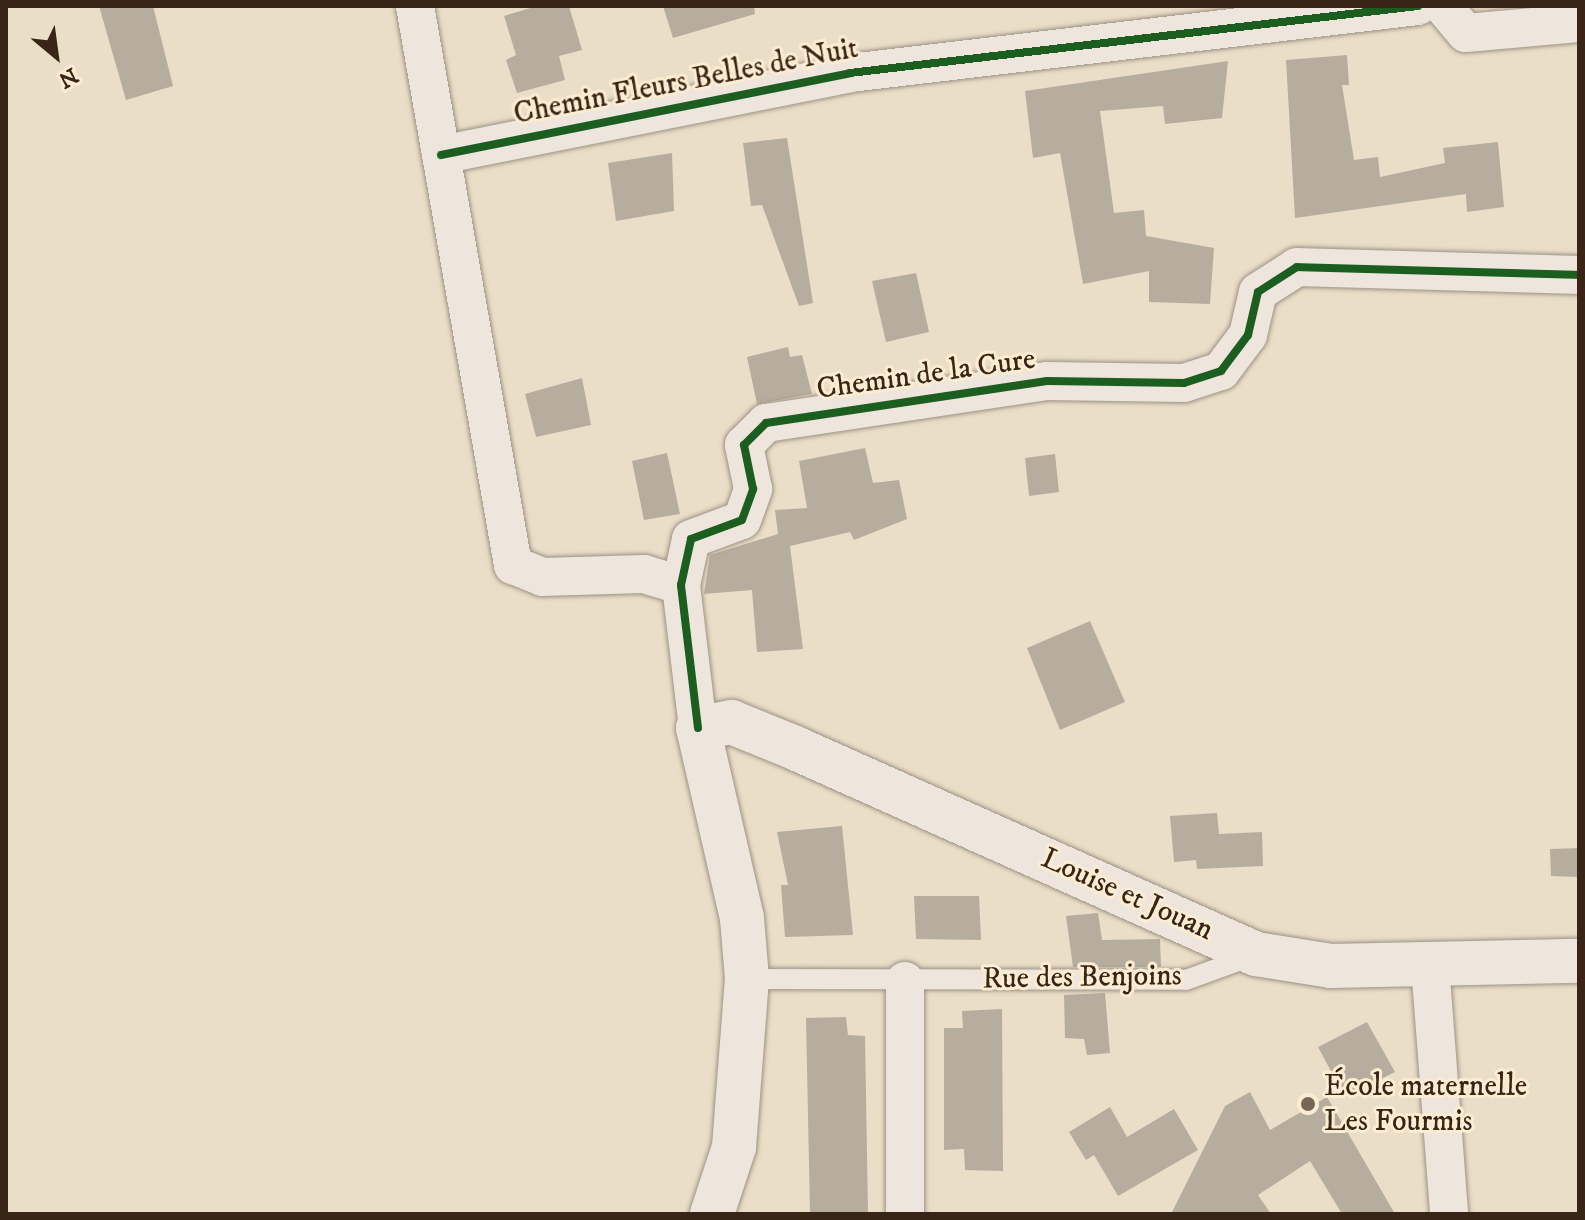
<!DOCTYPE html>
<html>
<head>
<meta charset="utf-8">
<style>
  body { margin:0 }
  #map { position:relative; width:1585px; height:1220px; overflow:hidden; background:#ebdec8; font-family:"IM FELL DW Pica",serif }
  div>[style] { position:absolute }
  .building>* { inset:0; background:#b7ad9e }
  .roads { filter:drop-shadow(0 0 2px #9c9284) drop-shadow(0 0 2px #9c9284) }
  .service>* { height:20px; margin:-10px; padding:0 10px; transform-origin:10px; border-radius:10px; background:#eee6dc }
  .minor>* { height:38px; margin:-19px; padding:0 19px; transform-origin:19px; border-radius:19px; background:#eee6dc }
  .secondary>* { height:44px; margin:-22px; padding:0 22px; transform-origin:22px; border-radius:22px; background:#eee6dc }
  .cycleway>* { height:8px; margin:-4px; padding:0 4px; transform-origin:4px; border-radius:4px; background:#1b5e20 }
  .dots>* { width:22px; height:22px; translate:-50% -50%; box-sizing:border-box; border:4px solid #fbecd2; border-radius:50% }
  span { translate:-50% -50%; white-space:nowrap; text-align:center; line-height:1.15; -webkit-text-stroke:6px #fbecd2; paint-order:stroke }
  .street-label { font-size:30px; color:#392517 }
  .poi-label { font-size:30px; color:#392517 }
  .left { translate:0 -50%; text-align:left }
  .frame { position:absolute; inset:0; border:8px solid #392517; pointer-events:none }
  .north { position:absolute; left:16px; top:16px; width:80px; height:80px; -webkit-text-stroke:6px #fbecd2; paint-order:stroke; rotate:151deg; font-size:22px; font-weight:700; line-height:32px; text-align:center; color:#392517 }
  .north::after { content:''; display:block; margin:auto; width:28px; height:36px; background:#392517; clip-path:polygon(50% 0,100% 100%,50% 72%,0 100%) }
</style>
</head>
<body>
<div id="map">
  <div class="building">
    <i style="clip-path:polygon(99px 6px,153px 6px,173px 86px,126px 100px)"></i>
    <i style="clip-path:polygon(537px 6px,569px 6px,582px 50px,559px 56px,565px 80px,517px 93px,506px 60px,516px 55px,504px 16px)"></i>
    <i style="clip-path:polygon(663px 6px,754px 6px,755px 14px,673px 38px)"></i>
    <i style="clip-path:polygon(1347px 55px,1349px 85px,1342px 85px,1354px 160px,1378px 157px,1380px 177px,1445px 163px,1443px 148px,1498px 142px,1504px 207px,1467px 212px,1466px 194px,1295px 218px,1286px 60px)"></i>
    <i style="clip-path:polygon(1228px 61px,1222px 118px,1165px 124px,1163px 106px,1100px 111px,1114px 213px,1144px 210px,1146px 236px,1214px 248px,1210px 304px,1149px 302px,1149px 271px,1083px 284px,1060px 153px,1033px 158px,1025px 91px)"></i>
    <i style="clip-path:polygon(787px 138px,813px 303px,799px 306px,762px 205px,751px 206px,743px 143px)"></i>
    <i style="clip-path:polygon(672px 153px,674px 211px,616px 221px,608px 163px)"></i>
    <i style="clip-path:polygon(916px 273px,929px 332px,886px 342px,872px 281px)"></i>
    <i style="clip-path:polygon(788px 347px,790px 357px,802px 355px,812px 394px,757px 404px,747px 357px)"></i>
    <i style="clip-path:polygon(582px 378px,591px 425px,536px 437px,525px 394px)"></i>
    <i style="clip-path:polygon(865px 448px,873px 483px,899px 480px,907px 519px,854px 540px,850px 532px,790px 546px,803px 649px,757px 652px,752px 590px,704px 594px,710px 555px,778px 534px,775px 510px,807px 508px,799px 461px)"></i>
    <i style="clip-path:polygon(667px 453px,680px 514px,644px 520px,632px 461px)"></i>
    <i style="clip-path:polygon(1055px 454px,1059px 492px,1029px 496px,1025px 458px)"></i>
    <i style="clip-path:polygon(1090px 621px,1125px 702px,1060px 730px,1027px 648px)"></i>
    <i style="clip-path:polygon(1217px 813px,1219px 834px,1262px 832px,1263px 866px,1197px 869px,1196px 860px,1174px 862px,1170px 816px)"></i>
    <i style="clip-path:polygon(842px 826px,853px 935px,785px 937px,781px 885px,788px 885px,777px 832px)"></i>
    <i style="clip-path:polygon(1579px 848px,1579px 877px,1551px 876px,1550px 849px)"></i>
    <i style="clip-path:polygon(914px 896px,979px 896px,981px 940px,916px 939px)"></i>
    <i style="clip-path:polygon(1098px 913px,1102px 940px,1160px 939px,1161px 967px,1073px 967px,1066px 916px)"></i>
    <i style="clip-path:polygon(1105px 993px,1110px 1053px,1087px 1055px,1084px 1039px,1065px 1038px,1064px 995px)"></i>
    <i style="clip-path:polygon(1002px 1009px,1003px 1171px,965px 1170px,964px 1149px,944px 1150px,944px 1028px,963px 1028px,962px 1011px)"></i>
    <i style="clip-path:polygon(846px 1017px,848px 1035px,865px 1036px,868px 1214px,810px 1214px,806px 1018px)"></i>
    <i style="clip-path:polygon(1367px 1022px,1395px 1072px,1345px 1097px,1318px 1047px)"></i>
    <i style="clip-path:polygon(1250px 1092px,1270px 1130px,1327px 1097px,1395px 1214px,1342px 1214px,1310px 1161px,1258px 1195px,1271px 1214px,1171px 1214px,1225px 1106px)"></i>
    <i style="clip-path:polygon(1110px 1107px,1127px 1137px,1174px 1109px,1198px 1150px,1118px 1196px,1094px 1155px,1086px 1160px,1069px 1132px)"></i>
  </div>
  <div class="roads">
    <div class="service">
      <i style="left:747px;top:979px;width:439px;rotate:0.1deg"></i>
      <i style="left:1186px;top:980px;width:70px;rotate:-20deg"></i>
    </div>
    <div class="minor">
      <i style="left:415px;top:6px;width:568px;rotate:80.06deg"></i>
      <i style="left:513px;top:565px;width:31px;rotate:22deg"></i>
      <i style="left:542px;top:577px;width:102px;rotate:-1.7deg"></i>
      <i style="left:644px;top:574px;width:39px;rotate:17deg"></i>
      <i style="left:1443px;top:6px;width:35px;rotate:50deg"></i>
      <i style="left:1466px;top:33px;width:113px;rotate:-5.1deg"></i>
      <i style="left:441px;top:155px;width:417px;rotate:-11.3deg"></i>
      <i style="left:850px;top:73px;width:572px;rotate:-6.73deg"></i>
      <i style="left:698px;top:728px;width:144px;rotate:-96.8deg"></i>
      <i style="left:681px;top:585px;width:47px;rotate:-77.7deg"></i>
      <i style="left:691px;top:539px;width:54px;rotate:-20.4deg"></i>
      <i style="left:742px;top:520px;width:33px;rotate:-70deg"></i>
      <i style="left:753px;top:489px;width:45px;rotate:-101.6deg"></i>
      <i style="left:744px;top:445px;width:31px;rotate:-45deg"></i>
      <i style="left:766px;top:423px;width:284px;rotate:-8.5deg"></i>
      <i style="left:1047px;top:381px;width:137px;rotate:0.8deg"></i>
      <i style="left:1184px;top:383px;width:39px;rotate:-18deg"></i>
      <i style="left:1221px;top:371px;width:45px;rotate:-53.1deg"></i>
      <i style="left:1248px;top:335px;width:44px;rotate:-76.9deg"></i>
      <i style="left:1258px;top:292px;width:46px;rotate:-32.7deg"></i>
      <i style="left:1297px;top:267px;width:282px;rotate:1.6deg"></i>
      <i style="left:1430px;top:965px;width:250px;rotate:85.6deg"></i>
      <i style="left:905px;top:981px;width:233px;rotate:90deg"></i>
    </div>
    <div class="secondary">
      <i style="left:712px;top:1214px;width:71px;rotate:-71.8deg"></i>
      <i style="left:734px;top:1147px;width:169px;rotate:-85.6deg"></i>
      <i style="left:747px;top:979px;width:61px;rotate:-94.7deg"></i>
      <i style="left:742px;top:918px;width:195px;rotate:-103deg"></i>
      <i style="left:698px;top:728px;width:34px;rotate:-10deg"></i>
      <i style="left:731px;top:722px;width:69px;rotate:22.1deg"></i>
      <i style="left:795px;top:748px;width:505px;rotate:24.08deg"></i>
      <i style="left:1256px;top:954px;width:76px;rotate:9.1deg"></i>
      <i style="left:1331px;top:966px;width:248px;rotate:-1.2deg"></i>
    </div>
  </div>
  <div class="cycleway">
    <i style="left:441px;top:155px;width:417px;rotate:-11.3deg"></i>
    <i style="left:850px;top:73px;width:572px;rotate:-6.73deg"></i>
    <i style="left:698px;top:728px;width:144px;rotate:-96.8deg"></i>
    <i style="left:681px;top:585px;width:47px;rotate:-77.7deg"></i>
    <i style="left:691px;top:539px;width:54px;rotate:-20.4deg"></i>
    <i style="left:742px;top:520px;width:33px;rotate:-70deg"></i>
    <i style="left:753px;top:489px;width:45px;rotate:-101.6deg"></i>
    <i style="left:744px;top:445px;width:31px;rotate:-45deg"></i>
    <i style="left:766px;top:423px;width:284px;rotate:-8.5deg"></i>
    <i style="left:1047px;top:381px;width:137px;rotate:0.8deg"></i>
    <i style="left:1184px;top:383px;width:39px;rotate:-18deg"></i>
    <i style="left:1221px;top:371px;width:45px;rotate:-53.1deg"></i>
    <i style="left:1248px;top:335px;width:44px;rotate:-76.9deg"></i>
    <i style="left:1258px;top:292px;width:46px;rotate:-32.7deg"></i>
    <i style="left:1297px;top:267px;width:282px;rotate:1.6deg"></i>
  </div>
  <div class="dots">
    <i style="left:1308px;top:1104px;background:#765"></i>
  </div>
  <div class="street-label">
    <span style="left:686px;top:82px;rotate:-11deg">Chemin Fleurs Belles de Nuit</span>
    <span style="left:926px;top:375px;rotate:-8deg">Chemin de la Cure</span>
    <span style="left:1127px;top:895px;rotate:24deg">Louise et Jouan</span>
    <span style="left:1082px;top:978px;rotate:-1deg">Rue des Benjoins</span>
  </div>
  <div class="poi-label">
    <span class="left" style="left:1324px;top:1104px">École maternelle<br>Les Fourmis</span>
  </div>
  <div class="frame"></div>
  <div class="north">N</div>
</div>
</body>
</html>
